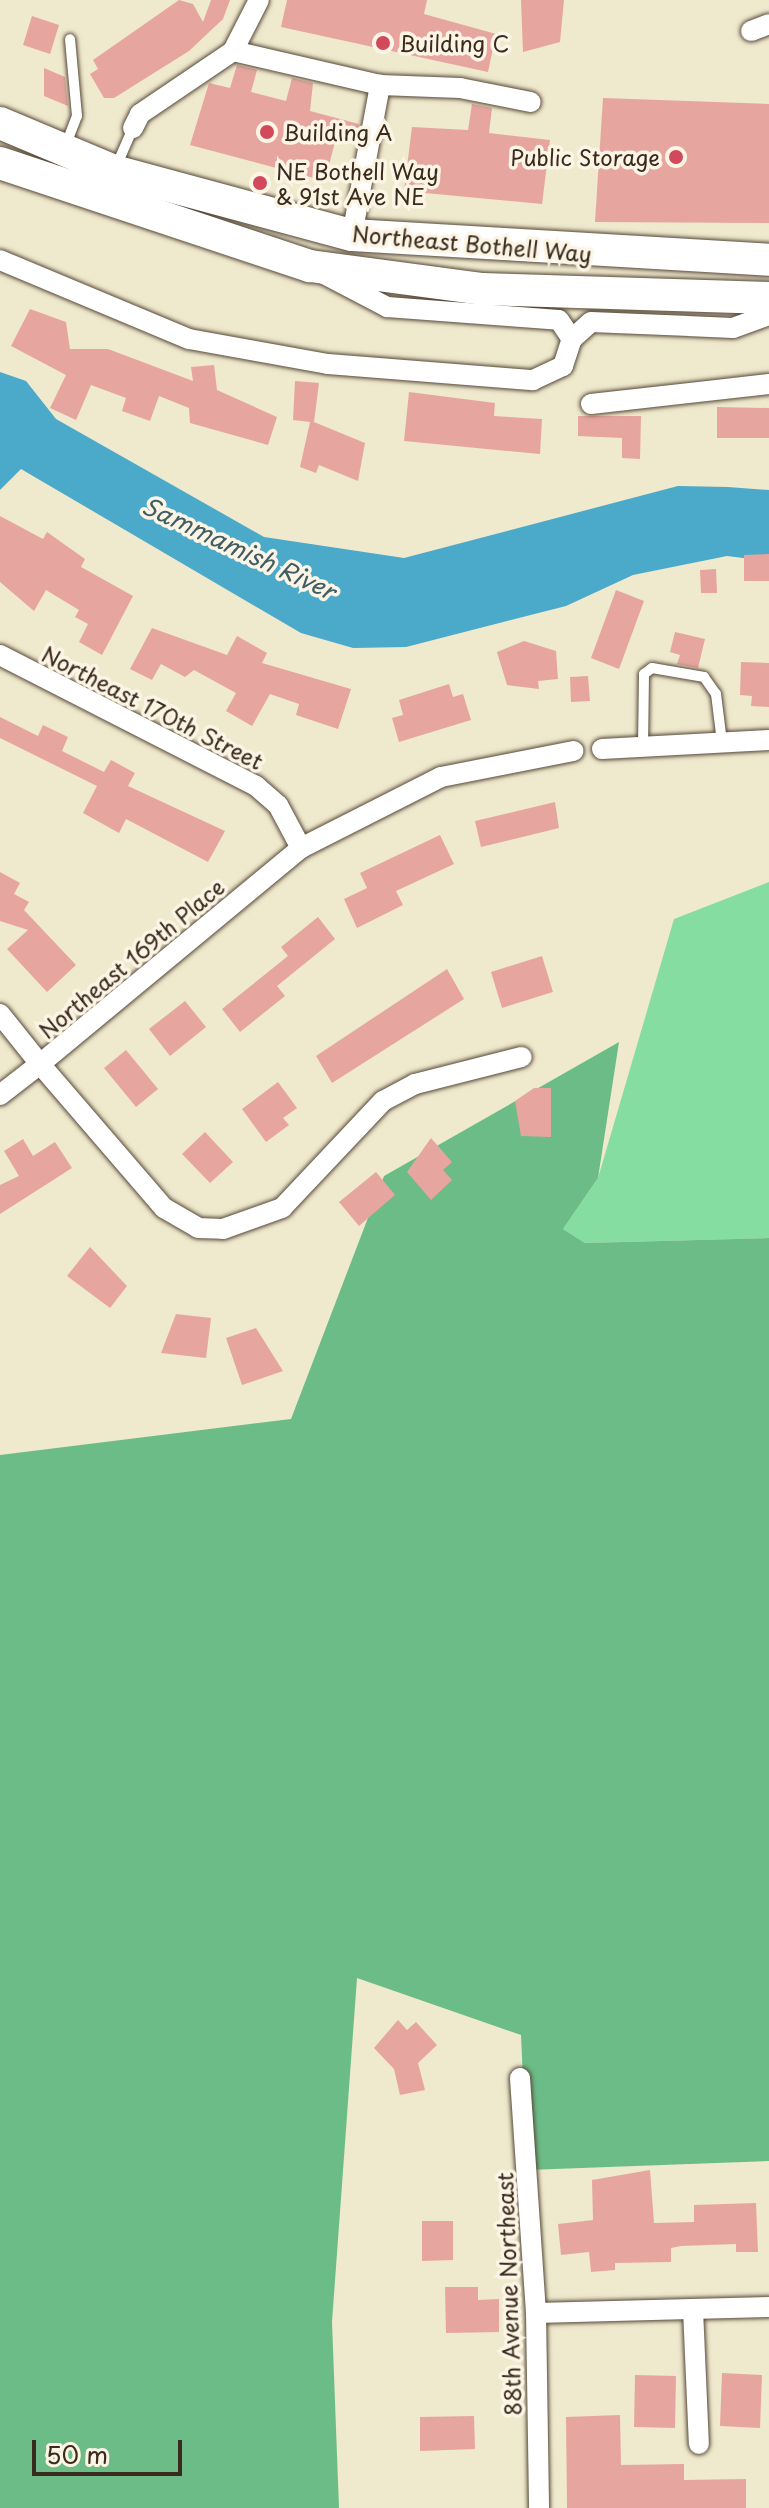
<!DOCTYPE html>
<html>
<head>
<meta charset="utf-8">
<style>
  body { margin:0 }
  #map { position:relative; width:769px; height:2508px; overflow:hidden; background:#efe9cd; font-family:"Playpen Sans",sans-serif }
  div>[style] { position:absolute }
  .green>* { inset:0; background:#86dda1 }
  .forest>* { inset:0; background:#6cbc87 }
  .water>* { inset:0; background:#4ba9ca }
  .building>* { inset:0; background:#e6a69f }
  .roads { filter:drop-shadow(0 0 2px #564738) drop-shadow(0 0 2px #564738) }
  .service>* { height:10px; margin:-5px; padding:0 5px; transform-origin:5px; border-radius:5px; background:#fff }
  .minor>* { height:20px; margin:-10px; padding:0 10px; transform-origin:10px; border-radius:10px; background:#fff }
  .primary>* { height:32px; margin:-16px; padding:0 16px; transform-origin:16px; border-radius:16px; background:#fff }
  .dots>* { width:22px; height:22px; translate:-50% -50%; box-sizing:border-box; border:4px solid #fcf5e5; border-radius:50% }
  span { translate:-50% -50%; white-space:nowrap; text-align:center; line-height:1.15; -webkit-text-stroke:7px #fcf5e5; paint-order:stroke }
  .poi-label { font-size:22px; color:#3b2a1e }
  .left { translate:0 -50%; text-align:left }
  .right { translate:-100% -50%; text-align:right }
  .street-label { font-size:22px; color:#3b2a1e }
  .water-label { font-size:24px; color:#415d63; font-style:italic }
  .scale { position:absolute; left:32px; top:2440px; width:150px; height:36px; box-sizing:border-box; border:4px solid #3b2a1e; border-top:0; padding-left:10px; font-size:24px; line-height:28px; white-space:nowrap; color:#3b2a1e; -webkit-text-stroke:6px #fcf5e5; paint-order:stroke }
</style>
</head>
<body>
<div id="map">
  <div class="green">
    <i style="clip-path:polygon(769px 882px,769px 1238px,585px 1243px,563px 1229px,598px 1178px,674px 919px)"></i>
  </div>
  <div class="forest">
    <i style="clip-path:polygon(619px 1042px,598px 1178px,563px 1229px,585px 1243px,769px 1238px,769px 2161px,527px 2170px,521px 2035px,357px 1978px,332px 2322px,339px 2508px,0 2508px,0 1455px,291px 1419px,384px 1176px)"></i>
  </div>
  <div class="water">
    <i style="clip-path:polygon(0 372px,26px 381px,56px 419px,264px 537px,404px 558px,678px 486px,728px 487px,769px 490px,769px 561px,727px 556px,633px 575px,566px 606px,406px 647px,353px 648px,301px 633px,21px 469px,0 490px)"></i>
  </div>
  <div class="building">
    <i style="clip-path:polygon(179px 0,193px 4px,203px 22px,211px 0,230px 0,223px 19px,189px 51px,114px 98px,104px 98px,90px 74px,98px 69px,93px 60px)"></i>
    <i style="clip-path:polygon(287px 0,427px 0,424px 14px,496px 34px,488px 72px,281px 27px)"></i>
    <i style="clip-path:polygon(521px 0,564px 0,560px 42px,523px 52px)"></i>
    <i style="clip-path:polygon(32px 16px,59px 25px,50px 54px,23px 45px)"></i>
    <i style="clip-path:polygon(237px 65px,257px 70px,251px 92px,286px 101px,292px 78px,313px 83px,310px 111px,359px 124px,357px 139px,337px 134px,325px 181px,190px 145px,209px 83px,230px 88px)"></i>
    <i style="clip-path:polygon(44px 68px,65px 77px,68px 106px,44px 96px)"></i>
    <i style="clip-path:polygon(603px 98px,769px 104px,769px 223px,595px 222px)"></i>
    <i style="clip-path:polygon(472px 104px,492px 108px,489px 133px,550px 140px,542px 204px,404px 191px,412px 127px,468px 130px)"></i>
    <i style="clip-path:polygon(30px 309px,66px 322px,70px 349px,108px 349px,193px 381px,191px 367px,214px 365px,217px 390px,277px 417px,268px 445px,190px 423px,189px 408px,159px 396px,150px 421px,122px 411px,126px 398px,91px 385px,76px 420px,50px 408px,66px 375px,11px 346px)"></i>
    <i style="clip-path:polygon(295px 381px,319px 383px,314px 422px,365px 443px,358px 481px,319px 465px,316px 473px,300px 467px,310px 422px,293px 420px)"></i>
    <i style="clip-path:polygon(409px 392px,495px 403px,494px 416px,542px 419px,540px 454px,404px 441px)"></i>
    <i style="clip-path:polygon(717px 407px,769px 408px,769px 438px,717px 438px)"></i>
    <i style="clip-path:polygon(578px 416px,641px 416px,640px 459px,622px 458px,622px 438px,578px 436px)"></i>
    <i style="clip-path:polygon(0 516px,43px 539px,47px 532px,85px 559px,81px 567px,133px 596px,102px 655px,79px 642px,88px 624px,75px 617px,79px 610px,46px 590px,34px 611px,0 582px)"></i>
    <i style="clip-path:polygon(769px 554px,769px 581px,744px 581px,744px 555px)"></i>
    <i style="clip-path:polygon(716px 569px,717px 593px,701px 593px,700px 570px)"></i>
    <i style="clip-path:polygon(616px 590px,644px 601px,619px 669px,591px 658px)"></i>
    <i style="clip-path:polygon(152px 628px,227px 655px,237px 636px,267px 653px,262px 663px,351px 689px,338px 729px,296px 715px,299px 704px,270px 694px,252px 726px,226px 711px,236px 693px,194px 670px,185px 677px,161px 664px,152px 680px,130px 669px)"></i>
    <i style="clip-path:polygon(675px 632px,705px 639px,698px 668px,677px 664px,680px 655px,670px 652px)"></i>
    <i style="clip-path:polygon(524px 641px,556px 651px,558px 679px,538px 681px,539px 689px,507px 685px,497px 652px)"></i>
    <i style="clip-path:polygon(741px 662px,769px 663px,769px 707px,751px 706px,752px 696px,740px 695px)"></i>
    <i style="clip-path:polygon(588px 676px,590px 701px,571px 702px,570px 677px)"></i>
    <i style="clip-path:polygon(449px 684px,453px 697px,463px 694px,471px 720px,399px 742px,392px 718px,403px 715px,399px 700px)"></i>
    <i style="clip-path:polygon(0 717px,38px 736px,43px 725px,68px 737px,62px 751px,104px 772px,111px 760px,135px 773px,128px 786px,225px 831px,208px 862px,126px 819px,119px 833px,83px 813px,97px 786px,0 738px)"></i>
    <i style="clip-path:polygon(555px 802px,559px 828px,481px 847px,475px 821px)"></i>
    <i style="clip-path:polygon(440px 835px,454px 864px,396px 891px,403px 905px,357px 928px,344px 899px,367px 888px,360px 873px)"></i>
    <i style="clip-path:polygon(0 872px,20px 883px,14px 894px,29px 902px,24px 910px,76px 965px,47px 992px,7px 949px,28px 930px,0 921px)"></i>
    <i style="clip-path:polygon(318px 917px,335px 939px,277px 986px,285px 996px,240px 1032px,222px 1009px,288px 956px,281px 947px)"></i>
    <i style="clip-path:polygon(542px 956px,553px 992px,502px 1008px,491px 972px)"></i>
    <i style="clip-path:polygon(447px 969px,464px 999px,332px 1083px,316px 1056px)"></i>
    <i style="clip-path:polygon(185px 1001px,206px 1027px,170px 1056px,149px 1029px)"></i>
    <i style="clip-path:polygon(126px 1050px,158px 1089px,136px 1107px,104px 1068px)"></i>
    <i style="clip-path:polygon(278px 1082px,297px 1108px,283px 1118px,289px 1125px,266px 1142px,242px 1109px)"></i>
    <i style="clip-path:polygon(534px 1088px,551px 1088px,551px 1137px,521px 1136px,515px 1101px)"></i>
    <i style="clip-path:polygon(205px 1132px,233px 1162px,210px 1183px,182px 1154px)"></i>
    <i style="clip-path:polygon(431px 1138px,452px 1162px,443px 1170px,452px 1180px,431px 1200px,407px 1172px)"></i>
    <i style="clip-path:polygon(23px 1139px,33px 1156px,55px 1142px,72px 1168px,0 1214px,0 1185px,19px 1176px,4px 1151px)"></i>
    <i style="clip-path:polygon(376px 1172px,395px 1195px,359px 1226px,339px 1202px)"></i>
    <i style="clip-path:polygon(90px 1247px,127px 1286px,110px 1308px,67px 1276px)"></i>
    <i style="clip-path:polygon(176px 1314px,211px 1318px,206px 1358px,161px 1353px)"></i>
    <i style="clip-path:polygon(256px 1328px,283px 1371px,242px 1385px,226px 1338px)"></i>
    <i style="clip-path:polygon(398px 2020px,407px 2030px,416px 2022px,437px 2045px,418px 2063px,425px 2090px,400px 2095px,394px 2069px,374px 2048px)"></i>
    <i style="clip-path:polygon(650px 2170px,654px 2223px,694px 2222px,694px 2205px,756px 2203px,758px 2252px,736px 2252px,736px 2244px,681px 2246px,671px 2248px,671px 2262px,615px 2263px,615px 2270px,591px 2272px,589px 2252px,561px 2255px,558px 2224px,593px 2220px,592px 2180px)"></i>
    <i style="clip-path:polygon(422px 2221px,453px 2221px,453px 2260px,422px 2261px)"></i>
    <i style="clip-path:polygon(445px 2287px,478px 2287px,478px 2300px,499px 2299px,499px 2332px,446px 2333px)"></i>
    <i style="clip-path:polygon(722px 2373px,762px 2375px,760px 2428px,720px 2426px)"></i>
    <i style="clip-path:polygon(635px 2375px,676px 2376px,675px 2428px,634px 2427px)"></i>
    <i style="clip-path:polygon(620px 2415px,621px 2465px,684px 2464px,684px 2480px,746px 2479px,746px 2508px,567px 2508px,566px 2417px)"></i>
    <i style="clip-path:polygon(474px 2416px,475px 2449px,420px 2451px,420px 2417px)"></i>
  </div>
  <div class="roads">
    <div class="service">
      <i style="left:65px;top:147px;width:33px;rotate:-69deg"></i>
      <i style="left:77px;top:116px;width:77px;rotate:-95.2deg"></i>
      <i style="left:115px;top:169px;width:45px;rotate:-66.3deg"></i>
      <i style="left:643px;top:747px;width:73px;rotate:-89.2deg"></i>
      <i style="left:644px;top:674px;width:10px;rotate:-37deg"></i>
      <i style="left:652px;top:668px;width:53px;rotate:9.8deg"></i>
      <i style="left:704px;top:677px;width:21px;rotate:55deg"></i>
      <i style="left:716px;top:694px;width:48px;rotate:82.9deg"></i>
    </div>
    <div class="minor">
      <i style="left:751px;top:31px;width:19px;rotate:-21deg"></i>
      <i style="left:233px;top:51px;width:151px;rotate:13deg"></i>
      <i style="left:380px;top:85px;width:80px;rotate:2.1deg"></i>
      <i style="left:460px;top:88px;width:72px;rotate:11.2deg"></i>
      <i style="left:133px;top:128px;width:16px;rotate:-63deg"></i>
      <i style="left:140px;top:114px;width:112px;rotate:-34.1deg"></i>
      <i style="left:233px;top:51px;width:57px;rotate:-63deg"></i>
      <i style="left:352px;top:235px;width:153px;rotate:-79.4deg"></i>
      <i style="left:0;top:260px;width:205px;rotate:22.7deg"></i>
      <i style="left:189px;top:339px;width:141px;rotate:10.2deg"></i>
      <i style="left:328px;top:364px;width:206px;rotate:4.5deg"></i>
      <i style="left:533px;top:380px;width:33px;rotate:-25deg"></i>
      <i style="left:563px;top:366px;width:28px;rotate:-72deg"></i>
      <i style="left:320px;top:272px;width:76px;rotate:27.6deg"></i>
      <i style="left:387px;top:307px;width:172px;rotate:4.3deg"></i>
      <i style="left:559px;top:320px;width:23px;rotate:56deg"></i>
      <i style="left:572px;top:339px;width:25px;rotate:-42deg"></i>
      <i style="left:591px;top:322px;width:142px;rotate:2.4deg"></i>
      <i style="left:733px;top:328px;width:38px;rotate:-20deg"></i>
      <i style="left:591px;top:404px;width:179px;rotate:-6.4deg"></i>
      <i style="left:0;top:655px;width:288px;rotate:27.1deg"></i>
      <i style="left:256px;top:786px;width:29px;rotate:41deg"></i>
      <i style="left:278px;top:805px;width:49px;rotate:61.9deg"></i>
      <i style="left:301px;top:848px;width:157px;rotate:-26.9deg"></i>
      <i style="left:441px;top:777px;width:135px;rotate:-11.1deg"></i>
      <i style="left:602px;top:749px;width:167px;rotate:-3.1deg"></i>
      <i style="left:0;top:1014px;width:64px;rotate:51.3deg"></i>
      <i style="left:40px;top:1064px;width:339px;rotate:-39.6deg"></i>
      <i style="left:0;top:1095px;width:51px;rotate:-37.8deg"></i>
      <i style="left:40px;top:1064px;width:190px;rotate:49.3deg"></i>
      <i style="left:164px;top:1208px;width:39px;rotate:30deg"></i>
      <i style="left:198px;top:1228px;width:25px;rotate:2deg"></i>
      <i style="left:223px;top:1229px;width:63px;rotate:-19.6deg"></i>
      <i style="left:282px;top:1208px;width:147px;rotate:-46.7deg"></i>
      <i style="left:383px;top:1101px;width:36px;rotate:-28deg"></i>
      <i style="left:415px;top:1084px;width:110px;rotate:-14.2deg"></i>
      <i style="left:520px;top:2078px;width:236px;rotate:86.1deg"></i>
      <i style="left:536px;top:2313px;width:195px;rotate:89.1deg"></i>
      <i style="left:693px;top:2309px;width:135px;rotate:87.5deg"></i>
      <i style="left:536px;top:2313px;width:233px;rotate:-1.5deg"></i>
    </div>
    <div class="primary">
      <i style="left:0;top:123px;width:124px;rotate:22.8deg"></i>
      <i style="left:114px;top:171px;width:246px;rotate:15.1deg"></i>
      <i style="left:352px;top:235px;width:418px;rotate:3.4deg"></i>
      <i style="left:0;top:163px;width:327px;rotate:18.4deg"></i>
      <i style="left:310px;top:266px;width:174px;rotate:7.6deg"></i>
      <i style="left:482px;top:289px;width:287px;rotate:1.8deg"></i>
    </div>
  </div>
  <div class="dots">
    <i style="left:383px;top:43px;background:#d1495b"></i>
    <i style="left:267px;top:132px;background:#d1495b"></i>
    <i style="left:676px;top:157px;background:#d1495b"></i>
    <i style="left:260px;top:183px;background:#d1495b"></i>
  </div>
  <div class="poi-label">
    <span class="left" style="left:399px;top:43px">Building C</span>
    <span class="left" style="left:283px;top:132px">Building A</span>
    <span class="right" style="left:660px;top:157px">Public Storage</span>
    <span class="left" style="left:276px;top:183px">NE Bothell Way<br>&amp; 91st Ave NE</span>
  </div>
  <div class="street-label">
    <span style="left:472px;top:243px;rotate:5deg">Northeast Bothell Way</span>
    <span style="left:153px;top:707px;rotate:27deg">Northeast 170th Street</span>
    <span style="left:131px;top:958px;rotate:-40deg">Northeast 169th Place</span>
    <span style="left:508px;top:2294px;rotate:-92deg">88th Avenue Northeast</span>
  </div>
  <div class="water-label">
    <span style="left:239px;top:548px;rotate:25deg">Sammamish River</span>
  </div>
  <div class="scale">50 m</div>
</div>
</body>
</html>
